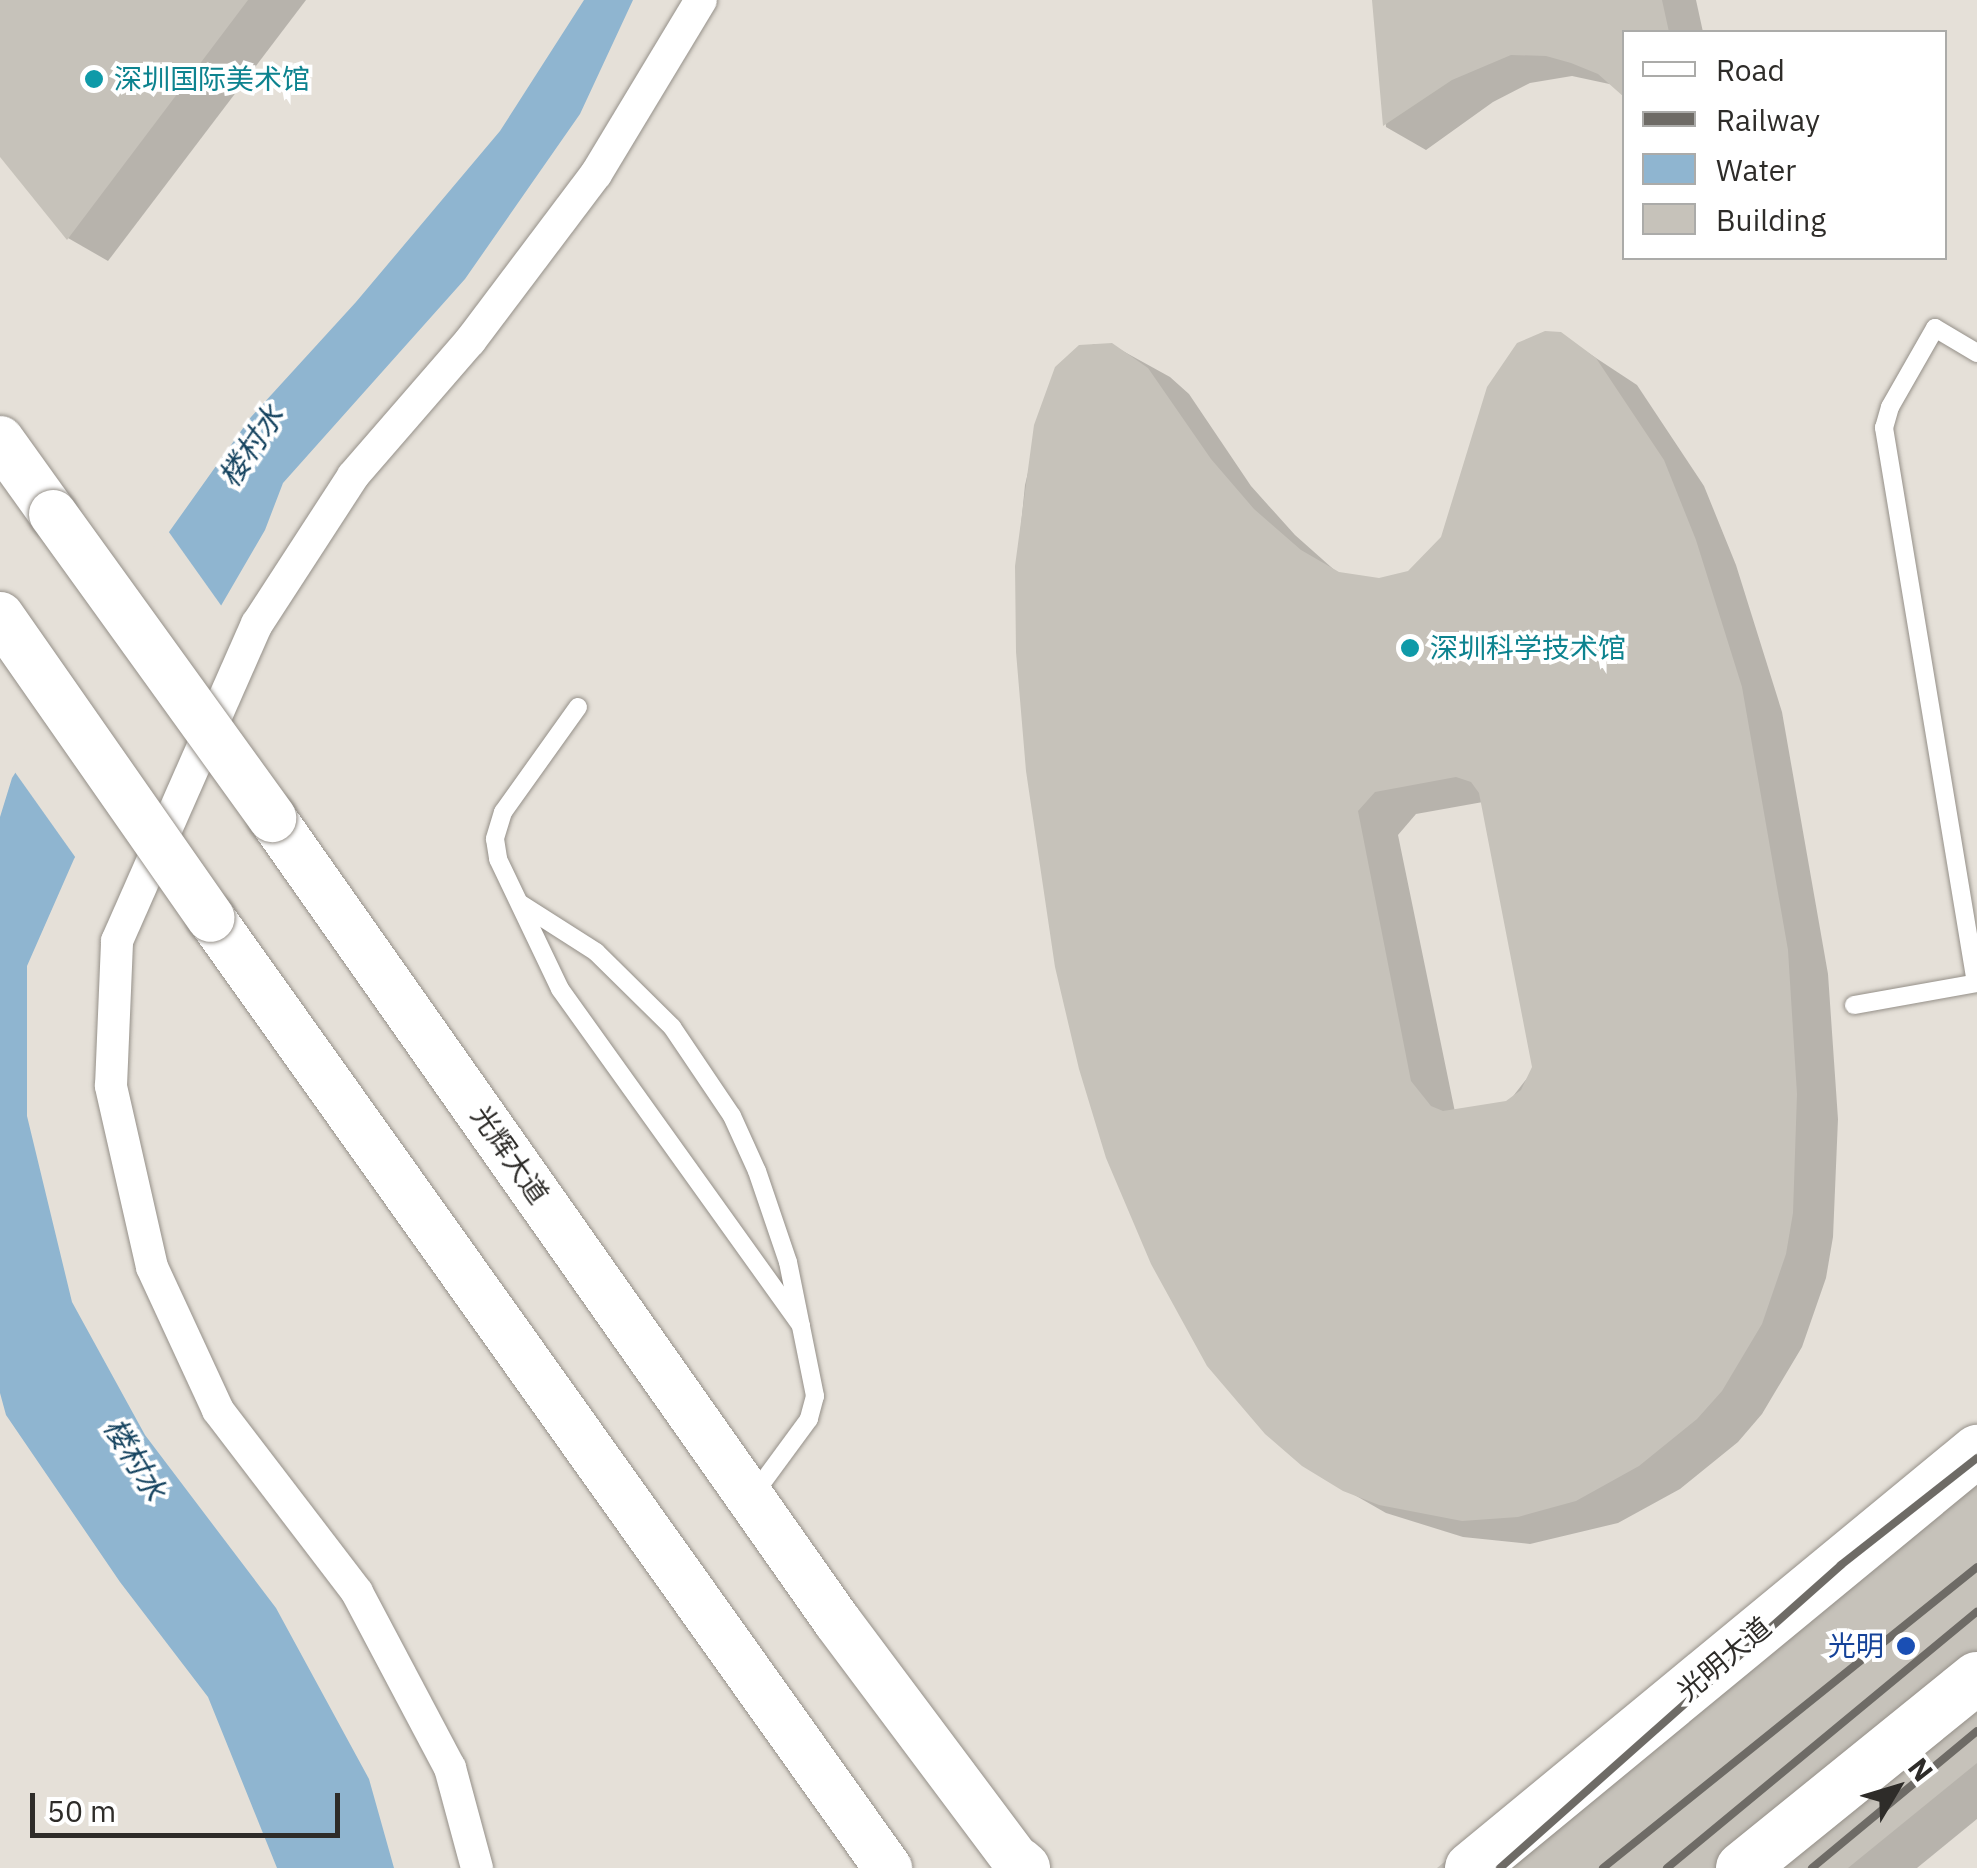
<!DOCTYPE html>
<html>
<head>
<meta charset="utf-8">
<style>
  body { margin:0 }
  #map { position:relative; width:1977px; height:1868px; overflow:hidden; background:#e5e0d8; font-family:"IBM Plex Sans","Noto Sans SC",sans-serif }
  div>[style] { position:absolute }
  .water>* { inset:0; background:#8fb5d0 }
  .pier>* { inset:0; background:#e5e0d8 }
  .shadow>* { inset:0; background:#0003 }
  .building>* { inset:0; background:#c6c2ba }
  .roads { filter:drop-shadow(0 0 2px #959089) drop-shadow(0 0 2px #959089) }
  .lane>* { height:18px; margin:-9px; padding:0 9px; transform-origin:9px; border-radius:9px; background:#fff }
  .street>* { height:32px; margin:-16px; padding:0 16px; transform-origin:16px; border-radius:16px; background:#fff }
  .secondary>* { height:48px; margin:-24px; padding:0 24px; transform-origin:24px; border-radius:24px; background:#fff }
  .primary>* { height:52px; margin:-26px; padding:0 26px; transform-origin:26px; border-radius:26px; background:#fff }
  .rail>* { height:8px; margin:-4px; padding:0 4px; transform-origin:4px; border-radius:4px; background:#6e6b66 }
  .bridges { filter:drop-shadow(0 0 2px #959089) drop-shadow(0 0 2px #959089) }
  .secondary-bridge>* { height:48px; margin:-24px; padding:0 24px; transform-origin:24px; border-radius:24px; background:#fff }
  .dots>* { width:28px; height:28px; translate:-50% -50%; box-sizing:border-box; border:5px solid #fff; border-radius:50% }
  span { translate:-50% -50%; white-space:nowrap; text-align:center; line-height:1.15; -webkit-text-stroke:8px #fff; paint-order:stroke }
  .culture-label { font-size:28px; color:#0d838f }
  .left { translate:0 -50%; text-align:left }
  .street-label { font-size:28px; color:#2e2c29 }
  .transit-label { font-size:28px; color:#164399 }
  .right { translate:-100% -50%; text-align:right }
  .water-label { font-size:30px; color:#15435f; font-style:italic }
  .legend { position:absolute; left:1622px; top:30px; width:325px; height:230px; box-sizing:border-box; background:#fff; border:2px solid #ababa9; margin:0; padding:12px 18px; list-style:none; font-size:30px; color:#2e2c29 }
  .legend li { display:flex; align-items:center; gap:20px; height:50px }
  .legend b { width:50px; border:2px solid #ababa9 }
  .north { position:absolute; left:1847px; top:1738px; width:100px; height:100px; -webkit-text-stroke:8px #fff; paint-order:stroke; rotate:52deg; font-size:28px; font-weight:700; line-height:40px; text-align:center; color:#2e2c29 }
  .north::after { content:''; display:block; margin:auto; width:35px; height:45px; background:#2e2c29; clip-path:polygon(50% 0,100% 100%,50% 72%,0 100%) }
  .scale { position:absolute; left:30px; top:1793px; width:310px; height:45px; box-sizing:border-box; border:5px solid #2e2c29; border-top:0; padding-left:12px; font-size:30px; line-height:35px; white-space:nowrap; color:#2e2c29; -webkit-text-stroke:8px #fff; paint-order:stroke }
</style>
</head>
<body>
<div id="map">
  <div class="water">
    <i style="clip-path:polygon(584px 0,633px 0,580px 114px,465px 279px,283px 483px,265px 530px,74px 859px,27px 966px,27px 1116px,72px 1302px,145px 1435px,276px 1608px,369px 1779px,394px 1868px,277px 1868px,208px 1697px,120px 1582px,6px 1415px,0 1393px,0 817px,12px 778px,169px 532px,251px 417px,356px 302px,500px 131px)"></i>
  </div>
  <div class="pier">
    <i style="clip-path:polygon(166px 528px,225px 611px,78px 861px,12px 768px)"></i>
  </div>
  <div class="shadow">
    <i style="clip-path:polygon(0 0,306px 0,108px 261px,68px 238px,0 153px)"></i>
    <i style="clip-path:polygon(1376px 0,1696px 0,1703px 32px,1624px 32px,1624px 94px,1614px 85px,1572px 76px,1530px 83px,1493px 102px,1426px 150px,1386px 127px)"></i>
    <i style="clip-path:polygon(evenodd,1561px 335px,1637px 385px,1704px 486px,1736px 565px,1782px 712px,1828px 974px,1838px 1119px,1833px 1237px,1826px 1278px,1802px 1347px,1762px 1414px,1738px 1442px,1680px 1489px,1618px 1523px,1530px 1544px,1463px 1537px,1386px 1513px,1344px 1489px,1017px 566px,1025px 485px,1049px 386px,1068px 356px,1094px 344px,1112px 345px,1170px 377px,1189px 394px,1251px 486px,1295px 535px,1340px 575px,1379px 580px,1409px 573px,1444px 538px,1561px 335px,1483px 802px,1535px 1068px,1507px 1104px,1455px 1112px,1398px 835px,1416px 814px,1483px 802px)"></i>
    <i style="clip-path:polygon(1977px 1431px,1977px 1819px,1917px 1868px,1443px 1868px)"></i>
  </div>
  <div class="building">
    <i style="clip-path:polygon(0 0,248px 0,67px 240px,0 157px)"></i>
    <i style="clip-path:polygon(1372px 0,1662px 0,1669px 32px,1624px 32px,1624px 97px,1598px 74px,1571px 63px,1546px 56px,1511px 55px,1452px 80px,1383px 126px)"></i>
    <i style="clip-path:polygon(evenodd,1545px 331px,1561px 332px,1596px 358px,1664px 460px,1696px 540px,1742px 687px,1788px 950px,1797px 1094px,1793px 1213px,1786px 1254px,1762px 1324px,1722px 1391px,1697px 1419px,1639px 1466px,1576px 1501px,1518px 1517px,1462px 1521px,1379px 1505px,1343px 1491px,1302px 1466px,1265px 1434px,1207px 1366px,1151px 1264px,1106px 1158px,1079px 1069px,1055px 967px,1026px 771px,1016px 652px,1015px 566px,1034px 425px,1055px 367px,1079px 345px,1112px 343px,1148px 368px,1211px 459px,1254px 509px,1301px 550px,1339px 572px,1379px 578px,1408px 571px,1441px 537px,1487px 387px,1517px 343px,1545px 331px,1456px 777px,1471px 782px,1479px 793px,1532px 1067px,1521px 1090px,1506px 1101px,1443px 1111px,1431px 1106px,1411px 1081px,1358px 811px,1375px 792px,1456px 777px)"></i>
    <i style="clip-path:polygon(1977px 1428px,1977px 1763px,1848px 1868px,1437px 1868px)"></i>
  </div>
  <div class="roads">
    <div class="lane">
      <i style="left:578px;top:707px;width:129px;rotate:125.5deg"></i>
      <i style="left:503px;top:812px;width:28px;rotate:107deg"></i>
      <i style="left:495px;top:839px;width:20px;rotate:81deg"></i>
      <i style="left:498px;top:859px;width:144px;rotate:64.5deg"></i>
      <i style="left:560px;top:989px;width:414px;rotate:54.4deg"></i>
      <i style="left:521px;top:904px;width:89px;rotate:32.6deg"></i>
      <i style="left:596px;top:952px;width:107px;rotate:44.6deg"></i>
      <i style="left:672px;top:1027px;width:107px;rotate:56deg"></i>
      <i style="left:732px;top:1116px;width:60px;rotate:65.6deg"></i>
      <i style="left:757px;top:1171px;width:96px;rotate:71.2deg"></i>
      <i style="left:788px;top:1262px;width:137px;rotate:78.6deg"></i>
      <i style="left:815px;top:1396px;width:24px;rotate:105deg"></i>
      <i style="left:809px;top:1419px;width:98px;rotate:126.3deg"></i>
      <i style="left:1976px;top:983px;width:563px;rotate:-99.41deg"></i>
      <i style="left:1884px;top:428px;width:22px;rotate:-74deg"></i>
      <i style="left:1890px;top:407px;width:91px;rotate:-60.3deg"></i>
      <i style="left:1935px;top:328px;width:49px;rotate:30.8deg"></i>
      <i style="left:1854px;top:1005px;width:125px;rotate:-10.1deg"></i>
    </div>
    <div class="street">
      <i style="left:477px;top:1868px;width:104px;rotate:-105.1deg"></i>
      <i style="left:450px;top:1768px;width:199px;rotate:-117.9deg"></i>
      <i style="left:357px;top:1592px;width:229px;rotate:-127.4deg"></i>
      <i style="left:218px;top:1410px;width:157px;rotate:-114.8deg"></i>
      <i style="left:152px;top:1267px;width:186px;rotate:-102.8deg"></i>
      <i style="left:111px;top:1086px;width:145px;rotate:-87.6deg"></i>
      <i style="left:117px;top:941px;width:347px;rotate:-66.2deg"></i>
      <i style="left:257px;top:624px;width:176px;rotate:-57deg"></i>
      <i style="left:353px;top:476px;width:179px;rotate:-49.1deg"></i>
      <i style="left:470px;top:341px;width:209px;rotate:-53deg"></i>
      <i style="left:596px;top:174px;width:203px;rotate:-58.9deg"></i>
    </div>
    <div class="secondary">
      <i style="left:0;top:440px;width:91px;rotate:54.4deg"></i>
      <i style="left:272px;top:818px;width:982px;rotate:54.87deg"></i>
      <i style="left:837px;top:1621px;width:309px;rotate:53.2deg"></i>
      <i style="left:211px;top:918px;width:1167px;rotate:54.53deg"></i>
    </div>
    <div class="primary">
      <i style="left:1018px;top:1863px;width:8px;rotate:40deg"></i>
      <i style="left:1471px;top:1868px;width:656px;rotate:-39.49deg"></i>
      <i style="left:1742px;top:1868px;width:302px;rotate:-39deg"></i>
    </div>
  </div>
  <div class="rail">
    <i style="left:1500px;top:1868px;width:456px;rotate:-41.6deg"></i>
    <i style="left:1841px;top:1565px;width:173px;rotate:-38.2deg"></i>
    <i style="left:1603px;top:1868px;width:480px;rotate:-38.8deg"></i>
    <i style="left:1667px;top:1868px;width:402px;rotate:-39.6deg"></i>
    <i style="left:1812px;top:1868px;width:214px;rotate:-39.7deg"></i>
  </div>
  <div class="bridges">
    <div class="secondary-bridge">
      <i style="left:53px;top:514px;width:375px;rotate:54.2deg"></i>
      <i style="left:0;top:616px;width:368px;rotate:55.1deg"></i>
    </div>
  </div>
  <div class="dots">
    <i style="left:94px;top:79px;background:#0f9aa8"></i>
    <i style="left:1410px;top:648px;background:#0f9aa8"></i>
    <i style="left:1906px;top:1646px;background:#1a4fb4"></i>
  </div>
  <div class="culture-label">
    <span class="left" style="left:114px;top:79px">深圳国际美术馆</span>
    <span class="left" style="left:1430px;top:648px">深圳科学技术馆</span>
  </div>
  <div class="street-label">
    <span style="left:510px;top:1155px;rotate:55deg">光辉大道</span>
    <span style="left:1724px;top:1659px;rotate:-40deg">光明大道</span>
  </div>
  <div class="transit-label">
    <span class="right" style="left:1884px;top:1646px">光明</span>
  </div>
  <div class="water-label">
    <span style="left:251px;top:446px;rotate:-56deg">楼村水</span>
    <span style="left:135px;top:1459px;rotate:59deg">楼村水</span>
  </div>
  <ul class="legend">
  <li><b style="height:12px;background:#fff"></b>Road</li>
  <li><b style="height:12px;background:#6e6b66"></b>Railway</li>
  <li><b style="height:28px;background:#8fb5d0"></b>Water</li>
  <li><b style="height:28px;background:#c6c2ba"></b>Building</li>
  </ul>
  <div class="north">N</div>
  <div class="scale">50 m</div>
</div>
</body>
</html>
